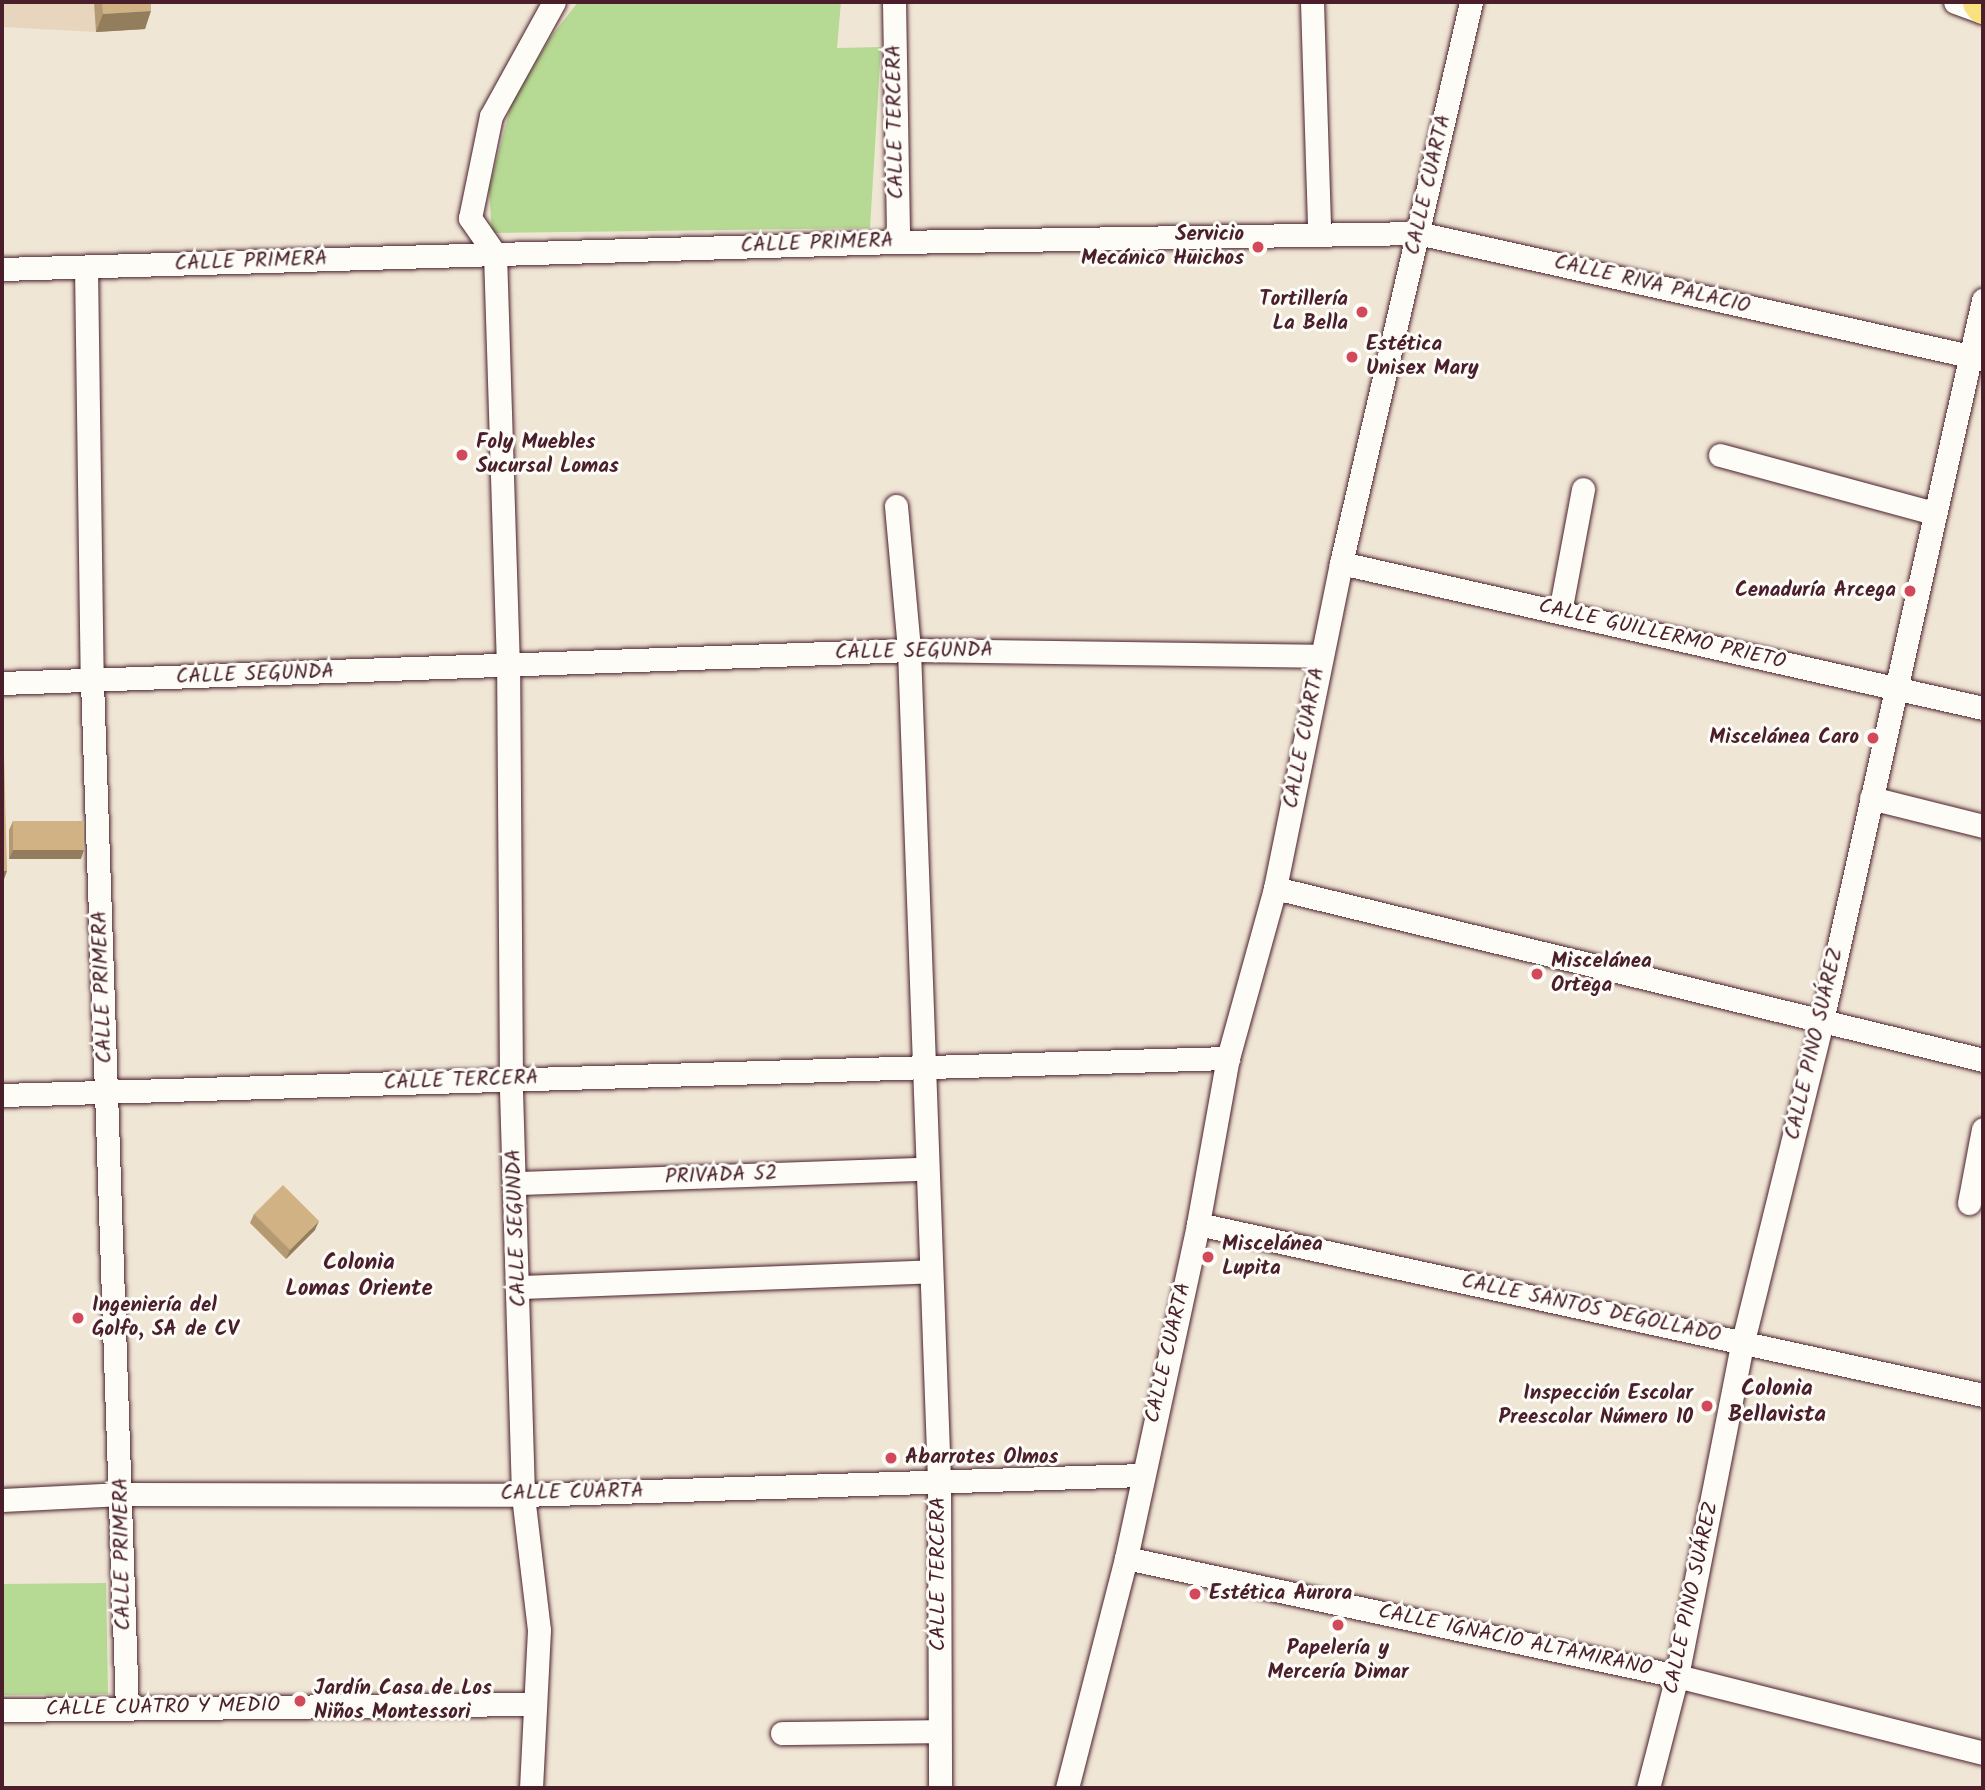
<!DOCTYPE html>
<meta charset="utf-8">
<style>
body{margin:0}
#map{position:relative;width:1985px;height:1790px;overflow:hidden;background:#f0e6d5;font-family:Kalam,sans-serif}
div>[style]{position:absolute}
[style*='--x']{left:calc(var(--x)*1px);top:calc(var(--y)*1px);width:calc(var(--w)*1px);rotate:calc(var(--a)*1deg)}
.built>*{inset:0;background:#e7d6bd}
.green>*{inset:0;background:#b6d993}
.roads{filter:drop-shadow(0 0 2px #4a1f2b) drop-shadow(0 0 2px #4a1f2b)}
.street>*{height:23px;margin:-11.5px;padding:0 11.5px;transform-origin:11.5px;border-radius:11.5px;background:#fdfcf7}
.primary>*{height:35px;margin:-17.5px;padding:0 17.5px;transform-origin:17.5px;border-radius:17.5px;background:#fae180}
.wall>*{inset:0;background:#b49972}
.shaded-wall>*{inset:0;background:#927d5d}
.building>*{inset:0;background:#d1b285}
.dots>*{width:19px;height:19px;translate:-50% -50%;box-sizing:border-box;border:4px solid #fdfcf7;border-radius:50%}
span{translate:-50% -50%;white-space:nowrap;text-align:center;line-height:1.15;-webkit-text-stroke:6px #fdfcf7;paint-order:stroke}
.street-label{font-size:21px;color:#4a1f2b}
.poi-label{font-size:21px;color:#4a1f2b;font-weight:700}
.right{translate:-100% -50%;text-align:right}
.left{translate:0 -50%;text-align:left}
.neighbourhood-label{font-size:23px;color:#4a1f2b;font-weight:700}
.frame{position:absolute;inset:0;border:4px solid #4a1f2b;pointer-events:none}
</style>
<div id="map">
<div class="built">
<div style="clip-path:polygon(2px 2px,143px 2px,145px 29px,96px 32px,2px 27px)"></div>
</div>
<div class="green">
<div style="clip-path:polygon(578px 2px,841px 2px,837px 48px,881px 47px,870px 228px,492px 233px,489px 189px,511px 105px,550px 38px)"></div>
<div style="clip-path:polygon(106px 1583px,108px 1694px,2px 1695px,2px 1584px)"></div>
</div>
<div class="roads">
<div class="street">
<div style="--x:894;--y:2;--w:240;--a:89"></div>
<div style="--x:1312;--y:2;--w:229;--a:88.2"></div>
<div style="--x:1955;--y:2;--w:30;--a:20"></div>
<div style="--x:86;--y:267;--w:414;--a:89.2"></div>
<div style="--x:92;--y:681;--w:1027;--a:88.05"></div>
<div style="--x:2;--y:269;--w:896;--a:-1.73"></div>
<div style="--x:898;--y:242;--w:520;--a:-0.99"></div>
<div style="--x:1418;--y:233;--w:579;--a:12.57"></div>
<div style="--x:1720;--y:455;--w:222;--a:15.2"></div>
<div style="--x:896;--y:506;--w:145;--a:84.8"></div>
<div style="--x:909;--y:650;--w:833;--a:87.93"></div>
<div style="--x:939;--y:1482;--w:306;--a:89.8"></div>
<div style="--x:1341;--y:563;--w:658;--a:12.73"></div>
<div style="--x:1560;--y:612;--w:125;--a:-79.4"></div>
<div style="--x:2;--y:683;--w:908;--a:-2.08"></div>
<div style="--x:909;--y:650;--w:412;--a:0.8"></div>
<div style="--x:1871;--y:798;--w:115;--a:14"></div>
<div style="--x:1275;--y:888;--w:729;--a:13.65"></div>
<div style="--x:2;--y:1095;--w:1227;--a:-1.73"></div>
<div style="--x:517;--y:1183;--w:409;--a:-2"></div>
<div style="--x:1969;--y:1203;--w:75;--a:-79.3"></div>
<div style="--x:1198;--y:1224;--w:803;--a:12.29"></div>
<div style="--x:520;--y:1287;--w:408;--a:-2.2"></div>
<div style="--x:2;--y:1500;--w:120;--a:-2.9"></div>
<div style="--x:122;--y:1494;--w:401;--a:0.1"></div>
<div style="--x:523;--y:1495;--w:619;--a:-1.85"></div>
<div style="--x:1126;--y:1558;--w:563;--a:12.09"></div>
<div style="--x:1677;--y:1676;--w:316;--a:14.1"></div>
<div style="--x:2;--y:1710;--w:532;--a:-0.65"></div>
<div style="--x:782;--y:1733;--w:157;--a:-0.7"></div>
<div style="--x:531;--y:1788;--w:158;--a:-87.1"></div>
<div style="--x:539;--y:1630;--w:136;--a:-96.8"></div>
<div style="--x:523;--y:1495;--w:415;--a:-91.7"></div>
<div style="--x:511;--y:1080;--w:413;--a:-90.4"></div>
<div style="--x:508;--y:667;--w:413;--a:-91.8"></div>
<div style="--x:495;--y:254;--w:44;--a:-124.8"></div>
<div style="--x:470;--y:218;--w:104;--a:-78.4"></div>
<div style="--x:491;--y:116;--w:130;--a:-61.1"></div>
<div style="--x:1067;--y:1788;--w:237;--a:-75.6"></div>
<div style="--x:1126;--y:1558;--w:342;--a:-77.8"></div>
<div style="--x:1198;--y:1224;--w:169;--a:-79.8"></div>
<div style="--x:1228;--y:1058;--w:176;--a:-74.5"></div>
<div style="--x:1275;--y:888;--w:332;--a:-78.5"></div>
<div style="--x:1341;--y:563;--w:576;--a:-76.95"></div>
<div style="--x:1648;--y:1788;--w:116;--a:-75.5"></div>
<div style="--x:1677;--y:1676;--w:341;--a:-78.9"></div>
<div style="--x:1743;--y:1341;--w:330;--a:-76.1"></div>
<div style="--x:1822;--y:1021;--w:739;--a:-77.41"></div>
</div>
<div class="primary">
<div style="--x:1980;--y:2;--w:5;--a:53"></div>
</div>
</div>
<div class="wall">
<div style="clip-path:polygon(94px 2px,151px 2px,145px 29px,96px 32px)"></div>
<div style="clip-path:polygon(13px 821px,81px 859px,9px 859px,9px 830px)"></div>
<div style="clip-path:polygon(254px 1214px,315px 1230px,286px 1259px,250px 1223px)"></div>
</div>
<div class="shaded-wall">
<div style="clip-path:polygon(151px 11px,145px 29px,96px 32px,103px 14px)"></div>
<div style="clip-path:polygon(13px 850px,84px 850px,81px 859px,9px 859px)"></div>
<div style="clip-path:polygon(2px 871px,7px 871px,2px 885px)"></div>
<div style="clip-path:polygon(319px 1221px,315px 1230px,286px 1259px,290px 1250px)"></div>
</div>
<div class="building">
<div style="clip-path:polygon(102px 2px,151px 2px,151px 11px,103px 14px)"></div>
<div style="clip-path:polygon(2px 111px,3px 111px,2px 173px)"></div>
<div style="clip-path:polygon(2px 675px,7px 871px,2px 871px)"></div>
<div style="clip-path:polygon(13px 821px,84px 821px,84px 850px,13px 850px)"></div>
<div style="clip-path:polygon(283px 1185px,319px 1221px,290px 1250px,254px 1214px)"></div>
</div>
<div class="dots">
<div style="left:1258px;top:247px;background:#d1495b"></div>
<div style="left:1362px;top:312px;background:#d1495b"></div>
<div style="left:1352px;top:357px;background:#d1495b"></div>
<div style="left:462px;top:455px;background:#d1495b"></div>
<div style="left:1910px;top:591px;background:#d1495b"></div>
<div style="left:1873px;top:738px;background:#d1495b"></div>
<div style="left:1537px;top:974px;background:#d1495b"></div>
<div style="left:1208px;top:1257px;background:#d1495b"></div>
<div style="left:78px;top:1318px;background:#d1495b"></div>
<div style="left:1707px;top:1406px;background:#d1495b"></div>
<div style="left:891px;top:1458px;background:#d1495b"></div>
<div style="left:1195px;top:1594px;background:#d1495b"></div>
<div style="left:1338px;top:1625px;background:#d1495b"></div>
<div style="left:300px;top:1701px;background:#d1495b"></div>
</div>
<div class="street-label">
<span style="left:896px;top:122px;rotate:-91deg">CALLE TERCERA</span>
<span style="left:1429px;top:185px;rotate:-77deg">CALLE CUARTA</span>
<span style="left:817px;top:244px;rotate:-2deg">CALLE PRIMERA</span>
<span style="left:251px;top:262px;rotate:-2deg">CALLE PRIMERA</span>
<span style="left:1652px;top:285px;rotate:13deg">CALLE RIVA PALACIO</span>
<span style="left:1662px;top:635px;rotate:13deg">CALLE GUILLERMO PRIETO</span>
<span style="left:914px;top:652px;rotate:-1deg">CALLE SEGUNDA</span>
<span style="left:255px;top:675px;rotate:-2deg">CALLE SEGUNDA</span>
<span style="left:1305px;top:738px;rotate:-79deg">CALLE CUARTA</span>
<span style="left:103px;top:987px;rotate:-92deg">CALLE PRIMERA</span>
<span style="left:1815px;top:1044px;rotate:-77deg">CALLE PINO SUÁREZ</span>
<span style="left:461px;top:1081px;rotate:-2deg">CALLE TERCERA</span>
<span style="left:721px;top:1176px;rotate:-2deg">PRIVADA 52</span>
<span style="left:517px;top:1228px;rotate:-92deg">CALLE SEGUNDA</span>
<span style="left:1591px;top:1309px;rotate:12deg">CALLE SANTOS DEGOLLADO</span>
<span style="left:1169px;top:1353px;rotate:-77deg">CALLE CUARTA</span>
<span style="left:572px;top:1493px;rotate:-1deg">CALLE CUARTA</span>
<span style="left:123px;top:1554px;rotate:-91deg">CALLE PRIMERA</span>
<span style="left:939px;top:1574px;rotate:-90deg">CALLE TERCERA</span>
<span style="left:1692px;top:1598px;rotate:-78deg">CALLE PINO SUÁREZ</span>
<span style="left:1515px;top:1641px;rotate:12deg">CALLE IGNACIO ALTAMIRANO</span>
<span style="left:163px;top:1708px;rotate:-1deg">CALLE CUATRO Y MEDIO</span>
</div>
<div class="poi-label">
<span class="right" style="left:1244px;top:247px">Servicio<br>Mecánico Huichos</span>
<span class="right" style="left:1348px;top:312px">Tortillería<br>La Bella</span>
<span class="left" style="left:1366px;top:357px">Estética<br>Unisex Mary</span>
<span class="left" style="left:476px;top:455px">Foly Muebles<br>Sucursal Lomas</span>
<span class="right" style="left:1896px;top:591px">Cenaduría Arcega</span>
<span class="right" style="left:1859px;top:738px">Miscelánea Caro</span>
<span class="left" style="left:1551px;top:974px">Miscelánea<br>Ortega</span>
<span class="left" style="left:1222px;top:1257px">Miscelánea<br>Lupita</span>
<span class="left" style="left:92px;top:1318px">Ingeniería del<br>Golfo, SA de CV</span>
<span class="right" style="left:1693px;top:1406px">Inspección Escolar<br>Preescolar Número 10</span>
<span class="left" style="left:905px;top:1458px">Abarrotes Olmos</span>
<span class="left" style="left:1209px;top:1594px">Estética Aurora</span>
<span style="left:1338px;top:1661px">Papelería y<br>Mercería Dimar</span>
<span class="left" style="left:314px;top:1701px">Jardín Casa de Los<br>Niños Montessori</span>
</div>
<div class="neighbourhood-label">
<span style="left:359px;top:1276px">Colonia<br>Lomas Oriente</span>
<span style="left:1777px;top:1402px">Colonia<br>Bellavista</span>
</div>
<div class="frame"></div>
</div>
